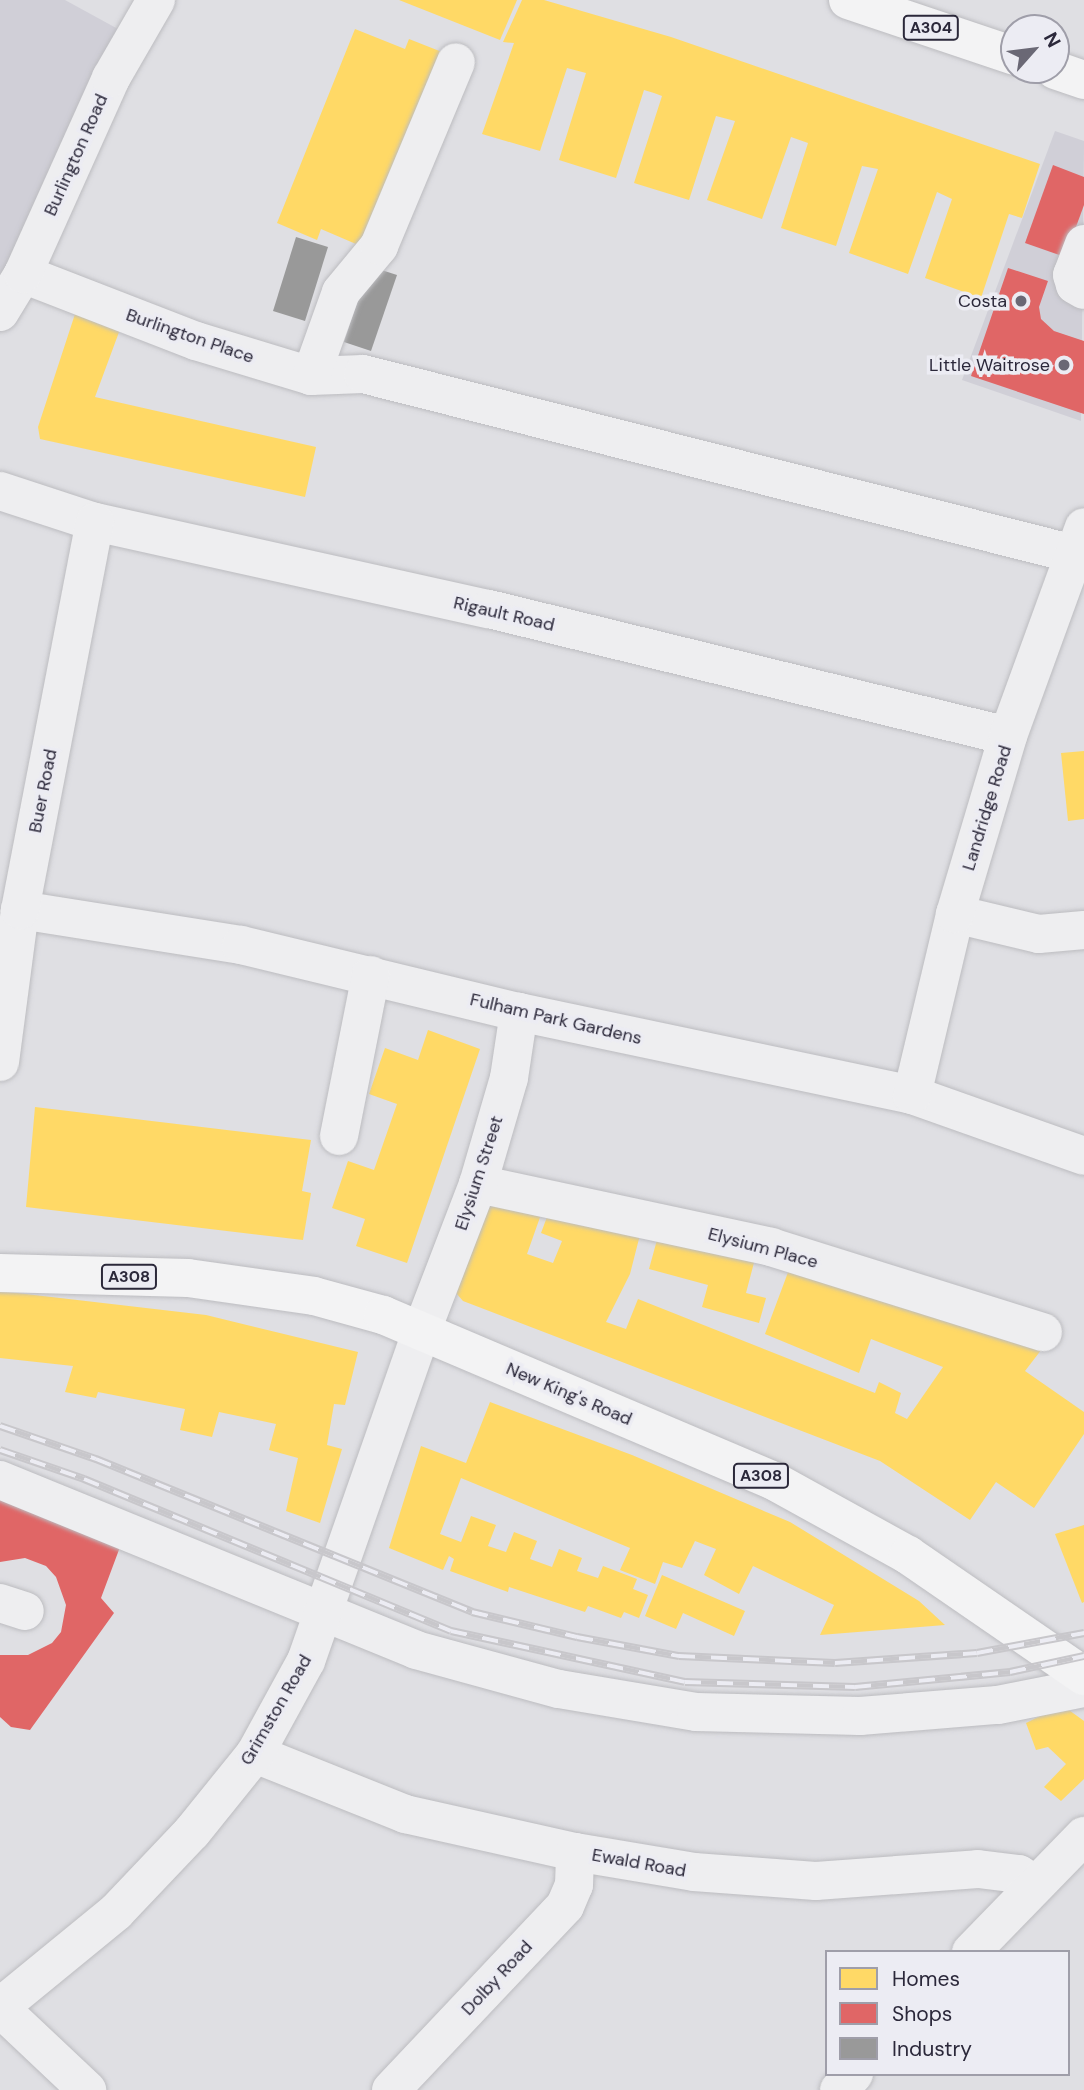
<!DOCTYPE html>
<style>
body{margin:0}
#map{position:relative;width:1084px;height:2090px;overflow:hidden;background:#dfdfe3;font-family:"DM Sans",sans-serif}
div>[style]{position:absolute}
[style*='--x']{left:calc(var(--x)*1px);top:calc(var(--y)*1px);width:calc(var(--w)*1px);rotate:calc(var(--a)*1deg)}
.built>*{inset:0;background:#d0cfd7}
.homes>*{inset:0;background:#ffd966}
.shops>*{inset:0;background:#e06666}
.industry>*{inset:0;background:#999}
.roads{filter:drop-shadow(0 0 2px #bcbcc0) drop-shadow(0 0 2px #bcbcc0)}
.minor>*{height:38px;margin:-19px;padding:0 19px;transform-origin:19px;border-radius:19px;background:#eeeef0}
.major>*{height:38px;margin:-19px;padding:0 19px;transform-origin:19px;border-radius:19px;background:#f3f3f4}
.rail>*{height:8px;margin-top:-4px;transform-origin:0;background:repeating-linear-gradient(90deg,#ececf3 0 16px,#c8c7cb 0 32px);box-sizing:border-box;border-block:2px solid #c8c7cb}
.dots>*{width:19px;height:19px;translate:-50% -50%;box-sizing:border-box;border:4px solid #ececf3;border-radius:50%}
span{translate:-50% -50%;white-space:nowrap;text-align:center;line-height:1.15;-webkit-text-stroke:7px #ececf3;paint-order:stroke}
.shield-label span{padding:2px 5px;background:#ececf3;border:2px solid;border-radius:5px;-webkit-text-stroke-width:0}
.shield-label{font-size:16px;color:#2b283a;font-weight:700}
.street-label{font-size:18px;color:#2b283a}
.poi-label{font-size:18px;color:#2b283a}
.right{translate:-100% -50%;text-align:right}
.legend{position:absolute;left:825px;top:1950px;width:245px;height:126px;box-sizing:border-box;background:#ececf3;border:2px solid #9f9ea9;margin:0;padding:9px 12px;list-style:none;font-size:21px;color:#2b283a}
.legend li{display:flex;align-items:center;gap:14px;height:35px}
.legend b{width:35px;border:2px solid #9f9ea9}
.north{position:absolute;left:1000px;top:14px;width:70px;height:70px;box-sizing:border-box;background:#ececf3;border:2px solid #9f9ea9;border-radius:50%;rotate:62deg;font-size:19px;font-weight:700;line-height:28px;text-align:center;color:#2b283a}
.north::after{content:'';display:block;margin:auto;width:24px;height:32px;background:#6a6875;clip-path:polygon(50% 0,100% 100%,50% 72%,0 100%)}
</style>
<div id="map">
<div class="built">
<div style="clip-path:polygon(0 0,65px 0,118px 29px,0 279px)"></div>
<div style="clip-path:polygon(1055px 131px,1084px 141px,1081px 421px,962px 380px)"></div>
</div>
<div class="homes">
<div style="clip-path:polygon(399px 0,517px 0,500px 40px)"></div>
<div style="clip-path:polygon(522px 0,544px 0,671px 37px,1040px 164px,1022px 218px,1009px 214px,981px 298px,925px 278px,952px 199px,937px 192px,908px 274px,849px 253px,878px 169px,862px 166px,836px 246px,781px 228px,808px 143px,791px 137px,762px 219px,707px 200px,735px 121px,716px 116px,689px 200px,634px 183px,662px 96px,654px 93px,644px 90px,616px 178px,559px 160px,586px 73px,567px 68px,540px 151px,482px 134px,514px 43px,503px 42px)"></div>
<div style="clip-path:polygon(355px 29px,405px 49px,409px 39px,442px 52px,363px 247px,321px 229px,317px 240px,277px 223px)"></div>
<div style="clip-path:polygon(76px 311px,122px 324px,95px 397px,316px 447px,305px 497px,40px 439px,38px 427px)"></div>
<div style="clip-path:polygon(1084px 751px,1084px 819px,1068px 821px,1061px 753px)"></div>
<div style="clip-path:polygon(428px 1030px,480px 1049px,407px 1263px,356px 1246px,365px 1219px,332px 1208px,348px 1161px,374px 1170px,397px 1104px,369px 1094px,385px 1048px,418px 1060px)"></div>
<div style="clip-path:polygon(35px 1107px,311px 1140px,302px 1191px,311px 1193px,303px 1240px,26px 1207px)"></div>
<div style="clip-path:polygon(492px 1200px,544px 1206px,527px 1254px,553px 1263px,562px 1241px,541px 1233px,550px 1209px,642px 1227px,630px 1274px,606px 1322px,626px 1329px,638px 1299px,875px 1393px,879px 1382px,901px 1393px,895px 1413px,907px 1419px,943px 1367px,871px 1339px,859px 1373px,765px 1334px,790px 1267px,1045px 1345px,1025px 1371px,1084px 1412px,1084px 1434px,1034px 1508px,996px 1482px,970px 1520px,880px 1461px,463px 1301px,456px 1293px)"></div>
<div style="clip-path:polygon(660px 1229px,756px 1255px,746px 1293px,766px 1298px,759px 1323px,702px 1307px,708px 1285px,649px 1269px)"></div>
<div style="clip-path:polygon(0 1291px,206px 1315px,358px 1352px,345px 1405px,334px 1404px,327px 1445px,342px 1449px,320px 1523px,286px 1511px,298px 1458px,269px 1450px,276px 1424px,219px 1412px,212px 1437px,180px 1430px,185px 1409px,98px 1392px,96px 1398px,65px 1392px,73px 1366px,0 1358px)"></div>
<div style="clip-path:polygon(490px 1402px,632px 1455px,790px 1522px,919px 1601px,945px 1625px,820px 1635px,834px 1605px,753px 1566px,739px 1594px,704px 1575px,716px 1549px,708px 1546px,695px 1541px,682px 1568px,663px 1562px,655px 1584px,620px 1570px,630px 1548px,461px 1478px,440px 1534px,461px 1542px,471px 1516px,496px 1525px,488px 1546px,506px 1552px,514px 1532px,537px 1541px,530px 1559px,552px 1567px,559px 1549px,582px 1558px,577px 1571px,598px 1578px,603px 1566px,637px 1579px,633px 1589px,648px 1595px,639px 1618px,624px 1612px,621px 1618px,588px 1606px,585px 1612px,509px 1587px,508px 1592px,450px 1571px,454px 1559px,449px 1556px,443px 1570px,389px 1548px,421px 1446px,466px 1463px)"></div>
<div style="clip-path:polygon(1084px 1525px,1084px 1602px,1082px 1603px,1055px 1534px)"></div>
<div style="clip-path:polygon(662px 1575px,745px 1611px,734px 1636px,683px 1613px,676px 1629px,645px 1616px)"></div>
<div style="clip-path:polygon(1062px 1705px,1084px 1721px,1084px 1779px,1061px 1801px,1044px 1787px,1066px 1764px,1048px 1747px,1036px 1750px,1026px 1723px)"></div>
</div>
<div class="shops">
<div style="clip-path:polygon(1053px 165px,1084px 177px,1084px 205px,1065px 257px,1025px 243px)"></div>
<div style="clip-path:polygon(1008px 268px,1048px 281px,1039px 307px,1041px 319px,1054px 331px,1084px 341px,1084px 414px,971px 376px)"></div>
<div style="clip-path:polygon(0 1498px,120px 1547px,101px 1598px,114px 1613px,30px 1730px,11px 1727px,0 1717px,0 1655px,28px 1655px,52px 1643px,61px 1632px,66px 1605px,56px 1577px,46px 1566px,25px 1558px,0 1562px)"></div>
</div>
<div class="industry">
<div style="clip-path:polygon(296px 237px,328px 247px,305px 321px,273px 311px)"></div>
<div style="clip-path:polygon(369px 266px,397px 275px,371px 351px,344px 342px)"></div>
</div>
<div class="roads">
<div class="minor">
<div style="--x:1084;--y:244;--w:33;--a:111"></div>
<div style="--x:1072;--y:275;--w:10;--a:73"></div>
<div style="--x:1075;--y:285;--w:10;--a:29"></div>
<div style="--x:23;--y:274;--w:186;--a:21.2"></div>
<div style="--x:196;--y:341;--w:120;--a:16.9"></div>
<div style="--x:311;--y:376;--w:52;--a:-2.2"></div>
<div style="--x:363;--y:374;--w:733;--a:14.21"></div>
<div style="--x:0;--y:312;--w:44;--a:-58.8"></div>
<div style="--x:23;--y:274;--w:215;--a:-65.8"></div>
<div style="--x:111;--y:78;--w:90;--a:-60"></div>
<div style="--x:311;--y:376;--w:89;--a:-70.3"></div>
<div style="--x:341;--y:292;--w:60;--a:-50.4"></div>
<div style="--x:379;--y:246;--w:199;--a:-67.3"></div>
<div style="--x:0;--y:491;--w:100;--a:18.1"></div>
<div style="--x:95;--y:522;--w:403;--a:12.5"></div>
<div style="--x:489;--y:609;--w:534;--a:13.75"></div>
<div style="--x:20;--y:910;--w:224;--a:9"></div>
<div style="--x:241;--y:945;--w:286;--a:13.6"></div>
<div style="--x:519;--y:1012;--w:402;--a:11.9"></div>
<div style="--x:912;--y:1095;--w:182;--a:19.5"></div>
<div style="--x:955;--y:914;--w:86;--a:13.4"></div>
<div style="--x:1039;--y:934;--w:45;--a:-5.1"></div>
<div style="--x:0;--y:1062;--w:153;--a:-82.5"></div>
<div style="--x:20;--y:910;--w:395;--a:-79.1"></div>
<div style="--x:912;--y:1095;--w:186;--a:-76.6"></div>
<div style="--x:955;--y:914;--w:186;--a:-73.4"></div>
<div style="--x:1008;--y:736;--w:222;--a:-70"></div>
<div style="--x:339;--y:1136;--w:164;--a:-78.8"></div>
<div style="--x:478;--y:1184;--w:300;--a:12.1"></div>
<div style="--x:771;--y:1247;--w:285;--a:17.4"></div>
<div style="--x:0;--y:1480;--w:449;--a:22.2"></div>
<div style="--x:416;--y:1650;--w:148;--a:15.3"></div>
<div style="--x:559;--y:1689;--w:139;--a:9.5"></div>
<div style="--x:696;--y:1712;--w:164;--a:1.4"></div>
<div style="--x:860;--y:1716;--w:138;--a:-4.6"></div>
<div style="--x:998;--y:1705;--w:88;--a:-11.2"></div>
<div style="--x:0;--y:1603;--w:26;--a:18"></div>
<div style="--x:255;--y:1754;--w:162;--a:21.8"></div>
<div style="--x:405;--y:1814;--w:174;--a:12.6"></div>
<div style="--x:575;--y:1852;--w:121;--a:9.5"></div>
<div style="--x:694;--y:1872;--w:122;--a:4.2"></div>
<div style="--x:816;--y:1881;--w:162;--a:-4.2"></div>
<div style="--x:978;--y:1869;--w:41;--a:7"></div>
<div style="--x:1019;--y:1874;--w:19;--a:35"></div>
<div style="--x:971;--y:1952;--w:162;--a:-45.8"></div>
<div style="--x:0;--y:2007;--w:150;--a:-39.3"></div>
<div style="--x:116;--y:1912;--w:110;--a:-46.5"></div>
<div style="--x:192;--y:1832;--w:100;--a:-51.1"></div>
<div style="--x:255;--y:1754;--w:106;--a:-61.3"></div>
<div style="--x:306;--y:1661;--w:351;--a:-70.7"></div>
<div style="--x:422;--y:1330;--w:156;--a:-69"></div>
<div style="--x:478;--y:1184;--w:110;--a:-73.7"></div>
<div style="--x:509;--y:1078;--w:67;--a:-81.4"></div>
<div style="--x:0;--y:2008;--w:120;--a:43.3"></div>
<div style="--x:391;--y:2090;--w:253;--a:-46.6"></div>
<div style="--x:565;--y:1906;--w:23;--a:-67"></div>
<div style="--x:574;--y:1885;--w:33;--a:-88"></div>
<div style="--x:839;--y:2090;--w:22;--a:-47"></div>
</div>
<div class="major">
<div style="--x:848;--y:0;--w:175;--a:18.6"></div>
<div style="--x:1055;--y:70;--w:31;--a:19"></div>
<div style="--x:0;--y:1273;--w:188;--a:1.5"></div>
<div style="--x:188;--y:1278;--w:127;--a:8.1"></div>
<div style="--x:314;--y:1296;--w:72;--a:15.4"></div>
<div style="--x:383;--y:1315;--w:425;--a:23"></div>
<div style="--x:774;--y:1481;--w:153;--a:28.9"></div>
<div style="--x:908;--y:1555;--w:214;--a:34.5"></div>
</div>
</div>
<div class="rail">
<div style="--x:0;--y:1426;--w:102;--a:19"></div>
<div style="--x:96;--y:1459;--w:406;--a:22.1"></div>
<div style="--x:472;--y:1612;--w:108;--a:13.4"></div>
<div style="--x:577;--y:1637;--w:104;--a:10.6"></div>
<div style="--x:679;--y:1656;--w:156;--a:2.6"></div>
<div style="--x:835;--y:1663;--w:142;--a:-4"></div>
<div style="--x:977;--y:1653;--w:109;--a:-10.6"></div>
<div style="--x:0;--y:1450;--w:89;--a:19"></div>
<div style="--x:84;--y:1479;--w:397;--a:22.5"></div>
<div style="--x:451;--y:1631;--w:239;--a:12.3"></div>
<div style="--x:685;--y:1682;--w:170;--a:1.7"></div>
<div style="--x:855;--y:1687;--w:156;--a:-5.5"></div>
<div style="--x:1010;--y:1672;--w:76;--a:-12.2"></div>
</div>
<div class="dots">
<div style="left:1021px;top:301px;background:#6a6875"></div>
<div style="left:1064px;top:365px;background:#6a6875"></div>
</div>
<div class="shield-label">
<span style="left:931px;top:28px">A304</span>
<span style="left:129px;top:1277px">A308</span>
<span style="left:761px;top:1476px">A308</span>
</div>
<div class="street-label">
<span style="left:76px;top:155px;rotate:-66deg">Burlington Road</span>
<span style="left:190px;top:336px;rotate:19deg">Burlington Place</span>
<span style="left:504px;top:614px;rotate:13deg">Rigault Road</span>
<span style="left:43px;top:791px;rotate:-79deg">Buer Road</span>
<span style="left:987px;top:808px;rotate:-73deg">Landridge Road</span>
<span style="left:556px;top:1019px;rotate:13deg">Fulham Park Gardens</span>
<span style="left:479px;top:1173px;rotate:-72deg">Elysium Street</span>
<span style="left:763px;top:1248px;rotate:15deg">Elysium Place</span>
<span style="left:569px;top:1394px;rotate:23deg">New King's Road</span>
<span style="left:276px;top:1710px;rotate:-60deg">Grimston Road</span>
<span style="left:639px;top:1863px;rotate:10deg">Ewald Road</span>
<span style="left:497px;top:1978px;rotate:-47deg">Dolby Road</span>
</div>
<div class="poi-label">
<span class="right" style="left:1007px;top:301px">Costa</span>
<span class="right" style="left:1050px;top:365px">Little Waitrose</span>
</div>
<ul class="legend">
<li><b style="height:19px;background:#ffd966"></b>Homes</li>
<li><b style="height:19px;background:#e06666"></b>Shops</li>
<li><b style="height:19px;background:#999"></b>Industry</li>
</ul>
<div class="north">N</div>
</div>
